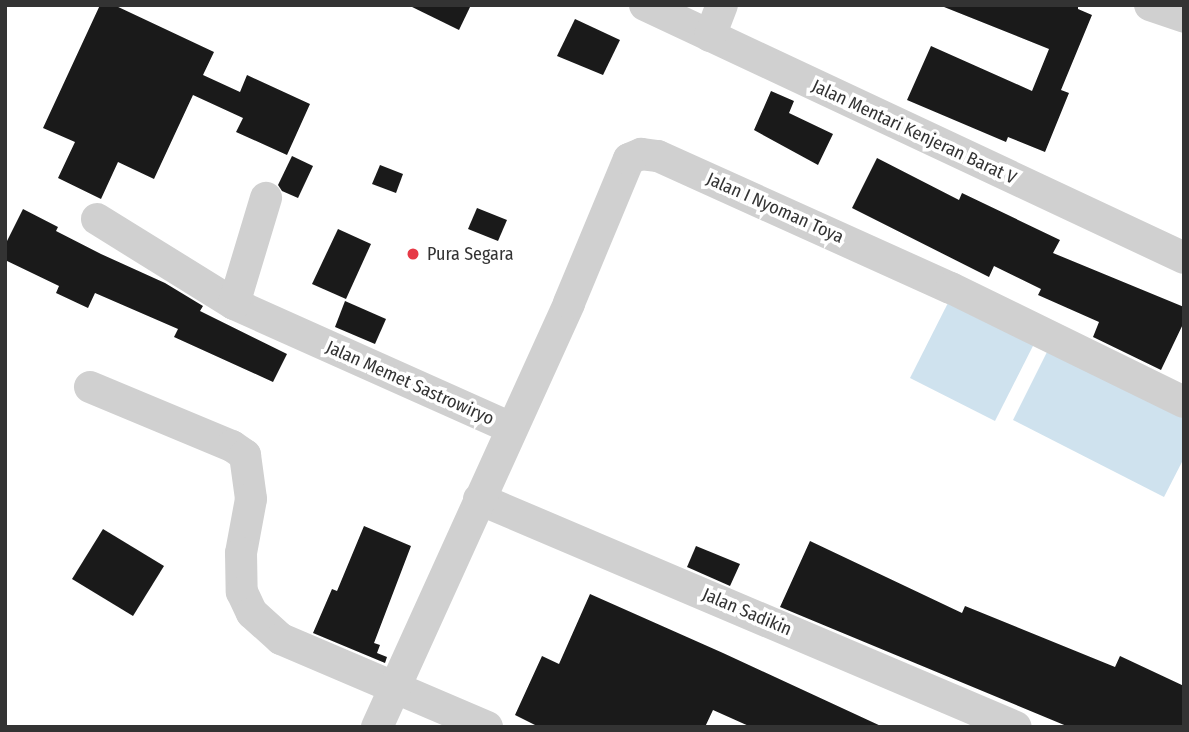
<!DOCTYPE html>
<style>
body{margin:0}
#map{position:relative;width:1189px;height:732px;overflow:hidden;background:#fff;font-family:"Fira Sans Condensed",sans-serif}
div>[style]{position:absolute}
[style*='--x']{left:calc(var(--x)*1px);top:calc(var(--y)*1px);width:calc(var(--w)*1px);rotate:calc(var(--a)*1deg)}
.water>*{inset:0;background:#cfe2ee}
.building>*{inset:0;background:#1a1a1a}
.minor>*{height:32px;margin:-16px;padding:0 16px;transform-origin:16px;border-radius:16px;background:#d0d0d0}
.dots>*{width:19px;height:19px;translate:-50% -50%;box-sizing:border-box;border:4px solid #fff;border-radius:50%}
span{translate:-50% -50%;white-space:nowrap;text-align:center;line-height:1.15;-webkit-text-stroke:7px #fff;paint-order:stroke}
.street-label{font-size:18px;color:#333}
.poi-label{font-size:18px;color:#333}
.left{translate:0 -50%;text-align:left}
.frame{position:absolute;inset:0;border:7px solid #333;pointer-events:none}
</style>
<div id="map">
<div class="water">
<div style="clip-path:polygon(953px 293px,1038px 336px,995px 421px,910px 378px)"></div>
<div style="clip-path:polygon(1049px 348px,1184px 416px,1184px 458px,1164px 497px,1013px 420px)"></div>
</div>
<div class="building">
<div style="clip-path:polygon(100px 5px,114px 5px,214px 52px,203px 75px,240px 92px,247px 75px,310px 104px,287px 155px,236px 132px,243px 118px,193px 95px,154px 179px,118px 162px,101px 199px,58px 178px,75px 142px,43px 128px)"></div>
<div style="clip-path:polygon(408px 5px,471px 5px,459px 30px)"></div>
<div style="clip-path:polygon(939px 5px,1078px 5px,1078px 9px,1092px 15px,1061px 90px,1069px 93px,1045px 152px,1008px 137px,1006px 142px,907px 100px,931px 46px,1032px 91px,1049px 49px)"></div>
<div style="clip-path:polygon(575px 19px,620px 40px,603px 75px,557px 56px)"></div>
<div style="clip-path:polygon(771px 91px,794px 101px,789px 113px,833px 134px,818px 165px,754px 130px)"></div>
<div style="clip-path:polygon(292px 156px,313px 166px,298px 198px,282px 191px,278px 185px)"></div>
<div style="clip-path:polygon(877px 158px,959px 200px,962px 193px,1060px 240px,1053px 253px,1184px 307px,1184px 322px,1161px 370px,1093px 337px,1099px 322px,1038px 295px,1041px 289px,994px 266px,989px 277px,852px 208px)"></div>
<div style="clip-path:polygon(380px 165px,403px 174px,396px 193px,372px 184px)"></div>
<div style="clip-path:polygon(477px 208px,507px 220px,498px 241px,468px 229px)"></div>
<div style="clip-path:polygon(23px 209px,58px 227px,56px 231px,101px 254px,165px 283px,203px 306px,200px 311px,287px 354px,273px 382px,174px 337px,178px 329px,95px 293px,88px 308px,56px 293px,59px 286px,5px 260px,5px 245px)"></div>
<div style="clip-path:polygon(338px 229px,371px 244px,346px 299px,312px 284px)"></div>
<div style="clip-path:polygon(345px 301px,386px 319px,375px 344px,335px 327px)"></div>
<div style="clip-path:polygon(364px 526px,411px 546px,374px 643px,380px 645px,377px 653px,387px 657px,385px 663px,313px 633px,332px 589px,337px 591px)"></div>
<div style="clip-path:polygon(103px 529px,164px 566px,133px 616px,72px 579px)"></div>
<div style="clip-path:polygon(810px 541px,962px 613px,965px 606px,1115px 667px,1120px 656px,1184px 686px,1184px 727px,1069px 727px,780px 607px)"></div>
<div style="clip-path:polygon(696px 546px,740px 564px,730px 586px,687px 567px)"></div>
<div style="clip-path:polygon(590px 594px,723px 653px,883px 727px,751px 727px,713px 710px,705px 727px,539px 727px,515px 715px,542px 656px,559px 664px)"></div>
</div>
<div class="minor">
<div style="--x:645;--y:5;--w:595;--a:25.14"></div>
<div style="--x:1150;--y:5;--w:36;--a:19"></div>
<div style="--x:710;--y:36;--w:33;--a:-69"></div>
<div style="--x:97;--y:219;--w:161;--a:31.8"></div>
<div style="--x:234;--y:304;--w:303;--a:24.1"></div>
<div style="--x:234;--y:304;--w:111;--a:-73.2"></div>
<div style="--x:90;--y:387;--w:154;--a:22.6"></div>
<div style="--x:232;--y:446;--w:16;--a:35"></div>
<div style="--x:245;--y:455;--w:44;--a:82.2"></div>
<div style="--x:251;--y:499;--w:55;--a:100.5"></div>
<div style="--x:241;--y:553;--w:39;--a:89"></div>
<div style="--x:242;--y:592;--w:23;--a:65"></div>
<div style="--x:252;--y:613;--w:39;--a:42"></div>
<div style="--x:281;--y:639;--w:224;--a:23.1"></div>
<div style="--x:479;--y:499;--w:583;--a:23.01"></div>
<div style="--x:377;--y:727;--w:465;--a:-65.6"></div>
<div style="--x:569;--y:303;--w:156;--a:-67.4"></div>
<div style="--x:629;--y:159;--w:13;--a:-23"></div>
<div style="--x:641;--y:154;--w:17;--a:7"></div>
<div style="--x:658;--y:156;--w:321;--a:24.3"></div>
<div style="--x:951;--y:288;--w:259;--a:26.1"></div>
</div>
<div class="dots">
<div style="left:413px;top:254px;background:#e63946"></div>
</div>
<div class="street-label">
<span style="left:914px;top:132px;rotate:25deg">Jalan Mentari Kenjeran Barat V</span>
<span style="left:775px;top:208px;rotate:24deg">Jalan I Nyoman Toya</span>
<span style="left:410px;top:383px;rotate:24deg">Jalan Memet Sastrowiryo</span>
<span style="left:747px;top:612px;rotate:23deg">Jalan Sadikin</span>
</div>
<div class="poi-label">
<span class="left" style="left:427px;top:254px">Pura Segara</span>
</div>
<div class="frame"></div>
</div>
